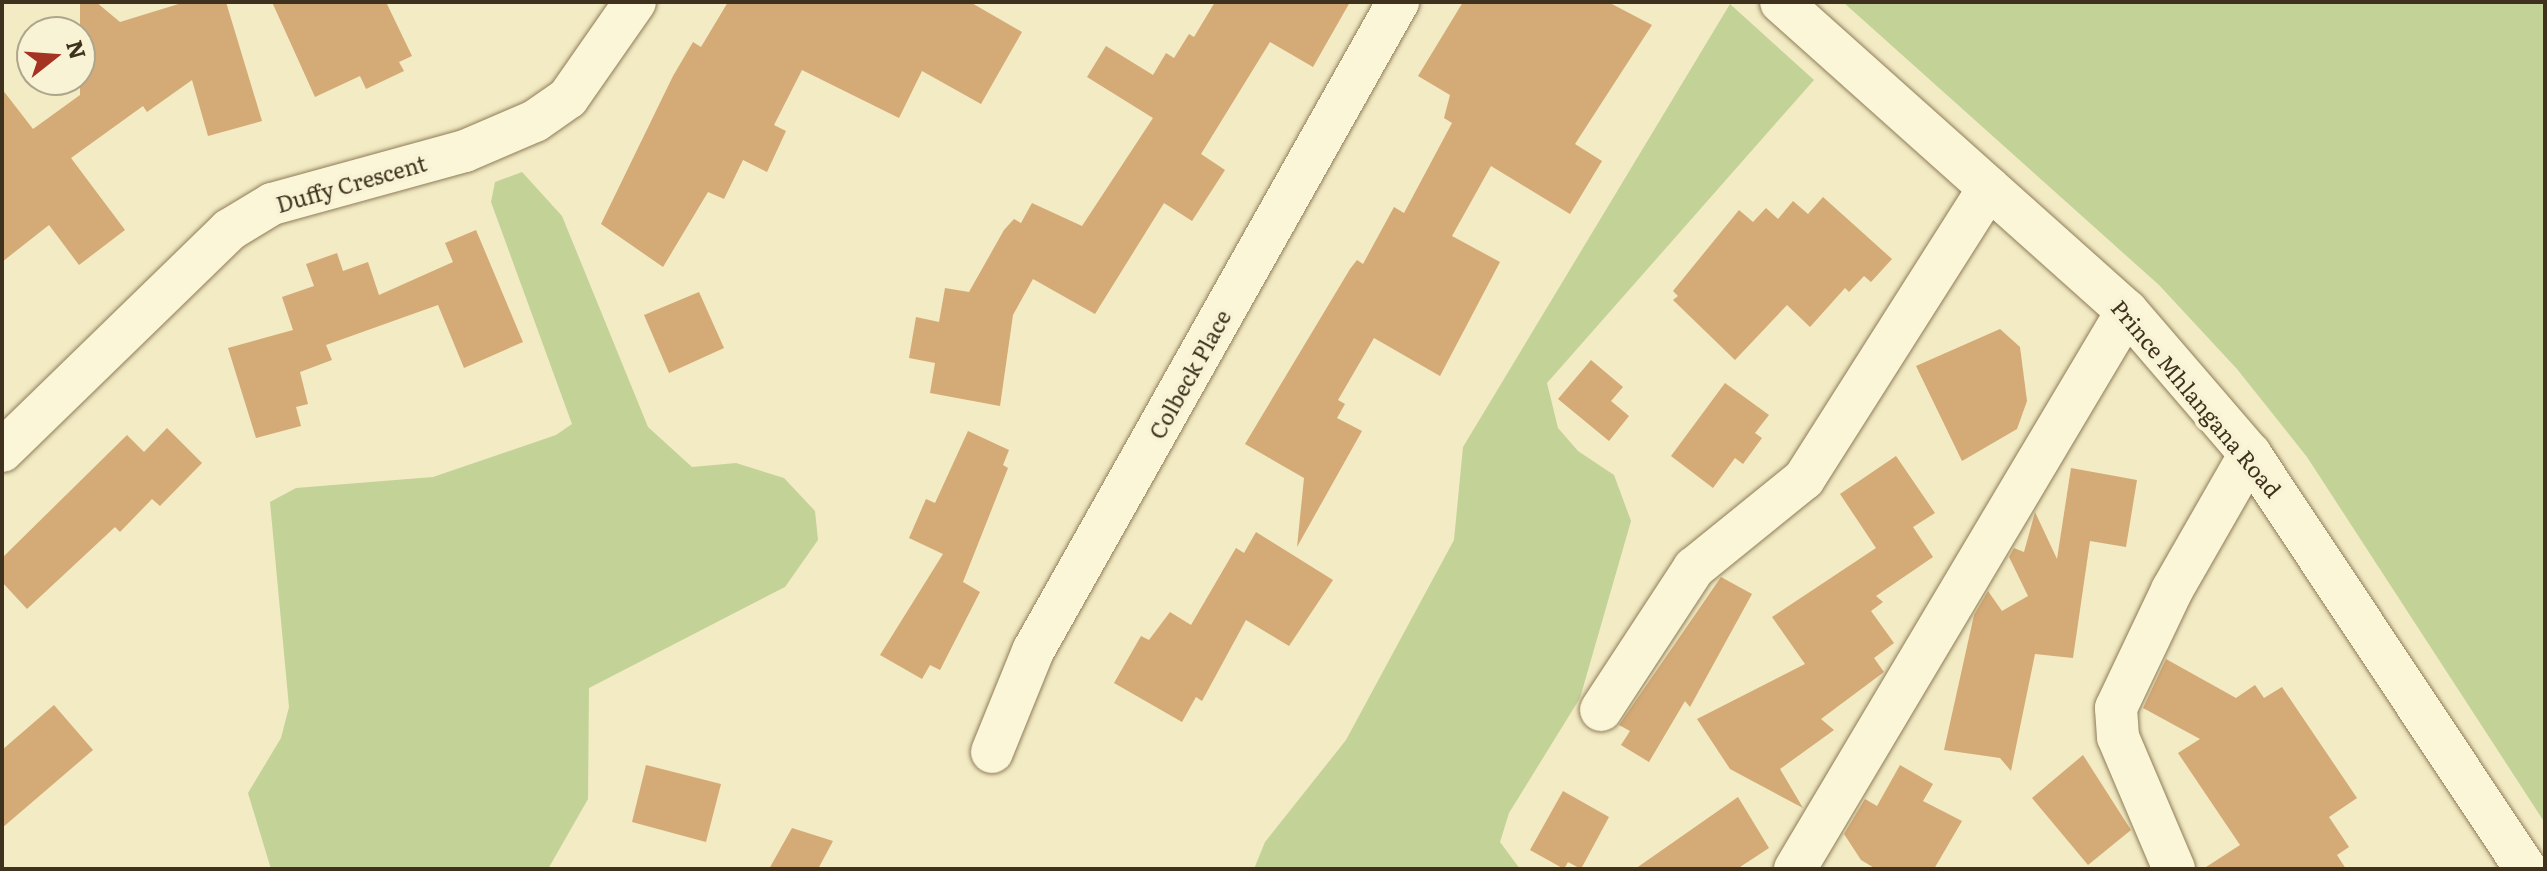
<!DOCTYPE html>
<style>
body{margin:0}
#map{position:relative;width:2547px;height:871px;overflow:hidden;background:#f2ebc4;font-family:Literata,serif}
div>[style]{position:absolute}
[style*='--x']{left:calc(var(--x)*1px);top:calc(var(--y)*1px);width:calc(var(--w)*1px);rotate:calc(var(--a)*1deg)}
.green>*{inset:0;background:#c3d297}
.building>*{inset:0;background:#d4aa76}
.roads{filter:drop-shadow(0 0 2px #8f7d58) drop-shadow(0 0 2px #8f7d58)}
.minor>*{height:42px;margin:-21px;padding:0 21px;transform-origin:21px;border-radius:21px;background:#fcf6d9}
span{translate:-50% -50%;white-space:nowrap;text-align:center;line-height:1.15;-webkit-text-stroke:8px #f9f3d5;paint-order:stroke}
.street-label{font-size:22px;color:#3e321e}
.frame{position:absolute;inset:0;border:4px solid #3e321e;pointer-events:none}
.north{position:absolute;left:16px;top:16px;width:80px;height:80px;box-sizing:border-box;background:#f9f3d5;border:2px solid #aea68c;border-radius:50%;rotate:73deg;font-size:22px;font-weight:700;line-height:32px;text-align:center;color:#3e321e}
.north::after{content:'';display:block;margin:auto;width:28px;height:36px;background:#a43322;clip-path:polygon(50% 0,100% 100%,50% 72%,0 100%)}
</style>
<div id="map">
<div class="green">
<div style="clip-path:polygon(1843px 2px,2545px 2px,2545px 823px,2307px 457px,2237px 369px,2159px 285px)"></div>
<div style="clip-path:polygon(1730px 4px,1814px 80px,1547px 383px,1558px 428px,1578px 451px,1614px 475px,1631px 521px,1580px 698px,1509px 813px,1500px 842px,1520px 869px,1254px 869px,1265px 842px,1346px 740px,1454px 540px,1463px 447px)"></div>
<div style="clip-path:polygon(522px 172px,562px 216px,648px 427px,692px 467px,736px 463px,784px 478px,815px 511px,818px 540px,785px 587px,589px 688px,588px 799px,548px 869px,271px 869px,248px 793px,281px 738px,289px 707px,270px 502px,296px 488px,433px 477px,556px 435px,572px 424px,491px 202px,495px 182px)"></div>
</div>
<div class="building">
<div style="clip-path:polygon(80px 2px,96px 2px,120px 22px,185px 2px,226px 2px,262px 121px,208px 136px,192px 80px,147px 112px,143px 106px,71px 158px,125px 230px,79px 265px,49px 225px,2px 262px,2px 89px,33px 129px,80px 95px)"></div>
<div style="clip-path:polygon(272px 2px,386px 2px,412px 56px,399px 62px,404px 71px,366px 89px,360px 76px,315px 97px)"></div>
<div style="clip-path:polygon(728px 2px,970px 2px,1022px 32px,981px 104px,922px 71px,899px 118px,802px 70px,774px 125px,786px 131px,767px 172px,743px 160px,724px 199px,708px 192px,663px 267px,601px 224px,673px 76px,693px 42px,701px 47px)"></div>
<div style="clip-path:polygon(1215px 2px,1350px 2px,1313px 67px,1270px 42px,1201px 154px,1225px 170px,1192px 221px,1164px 203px,1095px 314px,1033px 279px,1013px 315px,1000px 406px,930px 393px,935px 363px,909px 358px,916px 317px,939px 322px,945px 288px,969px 292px,1004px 230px,1014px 219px,1021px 223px,1032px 203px,1082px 226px,1153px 118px,1087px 77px,1106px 46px,1153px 75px,1166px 53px,1174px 58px,1189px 34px,1194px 37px)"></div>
<div style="clip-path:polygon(1463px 2px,1608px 2px,1652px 25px,1575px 144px,1602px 161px,1570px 214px,1491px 166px,1452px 236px,1500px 262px,1440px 376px,1374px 338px,1338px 400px,1345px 404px,1337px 418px,1362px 431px,1297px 547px,1304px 478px,1245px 444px,1350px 269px,1357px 260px,1363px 264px,1394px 207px,1404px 213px,1452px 123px,1444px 118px,1450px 95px,1418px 76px)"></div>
<div style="clip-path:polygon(1823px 197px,1892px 259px,1871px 282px,1864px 276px,1849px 292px,1845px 288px,1810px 327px,1787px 305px,1735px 360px,1673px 300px,1678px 296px,1673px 291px,1739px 210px,1753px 222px,1766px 208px,1778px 219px,1793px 201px,1808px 214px)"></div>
<div style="clip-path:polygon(476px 230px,523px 342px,464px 368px,438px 305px,326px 345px,332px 360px,300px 372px,308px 404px,296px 407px,301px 426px,256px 438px,228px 348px,293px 330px,282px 297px,314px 286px,306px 264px,337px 253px,343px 271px,368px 262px,379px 295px,453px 262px,445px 243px)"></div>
<div style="clip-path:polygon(699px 292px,724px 348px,669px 373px,644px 315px)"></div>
<div style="clip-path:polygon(2000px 329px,2020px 347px,2027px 401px,2017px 429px,1962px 461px,1916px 366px)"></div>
<div style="clip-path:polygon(1591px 360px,1623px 387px,1611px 401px,1629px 416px,1609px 441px,1558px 399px)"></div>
<div style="clip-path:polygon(1725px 383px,1769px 415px,1755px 433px,1762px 438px,1743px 464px,1735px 458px,1713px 488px,1671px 456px)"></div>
<div style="clip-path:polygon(167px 428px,202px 463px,160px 506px,152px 499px,120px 532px,115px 527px,27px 609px,2px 582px,2px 558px,127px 435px,144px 452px)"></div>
<div style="clip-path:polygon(968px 431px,1009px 450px,1003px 465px,1008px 468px,963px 582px,980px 592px,940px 670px,930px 665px,922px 679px,880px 655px,943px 554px,909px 538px,926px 499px,935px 503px)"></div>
<div style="clip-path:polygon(1896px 456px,1935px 513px,1913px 527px,1933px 557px,1876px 596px,1883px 602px,1871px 611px,1894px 643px,1874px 658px,1884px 672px,1821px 719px,1834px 730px,1780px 769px,1803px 808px,1730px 769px,1697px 719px,1805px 664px,1772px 617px,1876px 548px,1840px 494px)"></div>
<div style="clip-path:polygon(2071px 468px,2137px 480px,2126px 547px,2090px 541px,2073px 658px,2035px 654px,2011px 771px,2000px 758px,1944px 750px,1974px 615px,1988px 591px,2002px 611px,2028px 596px,2009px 557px,2014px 548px,2024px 552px,2035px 512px,2057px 559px)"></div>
<div style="clip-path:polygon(1256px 532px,1333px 580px,1289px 646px,1246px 620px,1202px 701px,1196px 697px,1182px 722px,1114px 683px,1141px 636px,1149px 640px,1170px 612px,1191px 625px,1236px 548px,1244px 553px)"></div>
<div style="clip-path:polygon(1721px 577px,1752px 594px,1690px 707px,1685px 701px,1649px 762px,1621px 745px,1630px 731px,1619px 725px)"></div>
<div style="clip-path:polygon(2166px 659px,2236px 698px,2255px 685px,2264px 698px,2282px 687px,2357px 798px,2329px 817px,2349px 847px,2337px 855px,2346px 869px,2203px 869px,2240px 845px,2178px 753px,2200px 739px,2143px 708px)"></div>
<div style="clip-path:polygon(54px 705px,93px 750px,2px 828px,2px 750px)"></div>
<div style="clip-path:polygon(2083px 755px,2131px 830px,2088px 865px,2032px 798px)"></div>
<div style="clip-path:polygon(646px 765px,721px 784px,706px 842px,632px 822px)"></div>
<div style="clip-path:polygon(1900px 765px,1933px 784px,1923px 801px,1962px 821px,1934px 869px,1876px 869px,1861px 860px,1844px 834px,1865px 799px,1877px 806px)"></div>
<div style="clip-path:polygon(1563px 791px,1609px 817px,1581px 869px,1568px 862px,1564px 869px,1530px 850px)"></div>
<div style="clip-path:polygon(1738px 797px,1769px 848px,1737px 869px,1635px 869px)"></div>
<div style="clip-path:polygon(792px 828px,833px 841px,818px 869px,769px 869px)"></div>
</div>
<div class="roads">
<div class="minor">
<div style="--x:1781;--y:2;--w:464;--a:41.8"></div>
<div style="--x:2127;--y:311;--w:189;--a:49.3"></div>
<div style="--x:2250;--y:454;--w:498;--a:56.4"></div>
<div style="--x:2;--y:451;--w:317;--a:-44.2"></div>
<div style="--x:229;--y:230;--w:50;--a:-31.2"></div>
<div style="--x:272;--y:204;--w:200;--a:-15.4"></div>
<div style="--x:465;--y:151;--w:76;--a:-23.2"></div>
<div style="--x:535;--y:121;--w:40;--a:-34.9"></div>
<div style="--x:568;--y:98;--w:117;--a:-55.1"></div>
<div style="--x:1601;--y:710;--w:170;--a:-56.8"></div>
<div style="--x:1694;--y:568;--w:141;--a:-39"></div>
<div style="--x:1804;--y:479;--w:345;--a:-57.6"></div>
<div style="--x:992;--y:752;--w:109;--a:-67.9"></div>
<div style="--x:1033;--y:651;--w:745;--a:-60.65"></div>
<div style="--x:1795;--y:869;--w:649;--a:-59.25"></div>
<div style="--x:2174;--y:869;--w:143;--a:-113"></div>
<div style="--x:2118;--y:737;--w:29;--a:-94"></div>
<div style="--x:2116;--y:708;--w:131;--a:-64.6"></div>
<div style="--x:2172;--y:590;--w:157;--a:-60.2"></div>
</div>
</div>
<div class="street-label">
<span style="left:351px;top:183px;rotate:-16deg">Duffy Crescent</span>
<span style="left:1189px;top:374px;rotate:-61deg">Colbeck Place</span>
<span style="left:2197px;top:398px;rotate:50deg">Prince Mhlangana Road</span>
</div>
<div class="frame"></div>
<div class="north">N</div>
</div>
